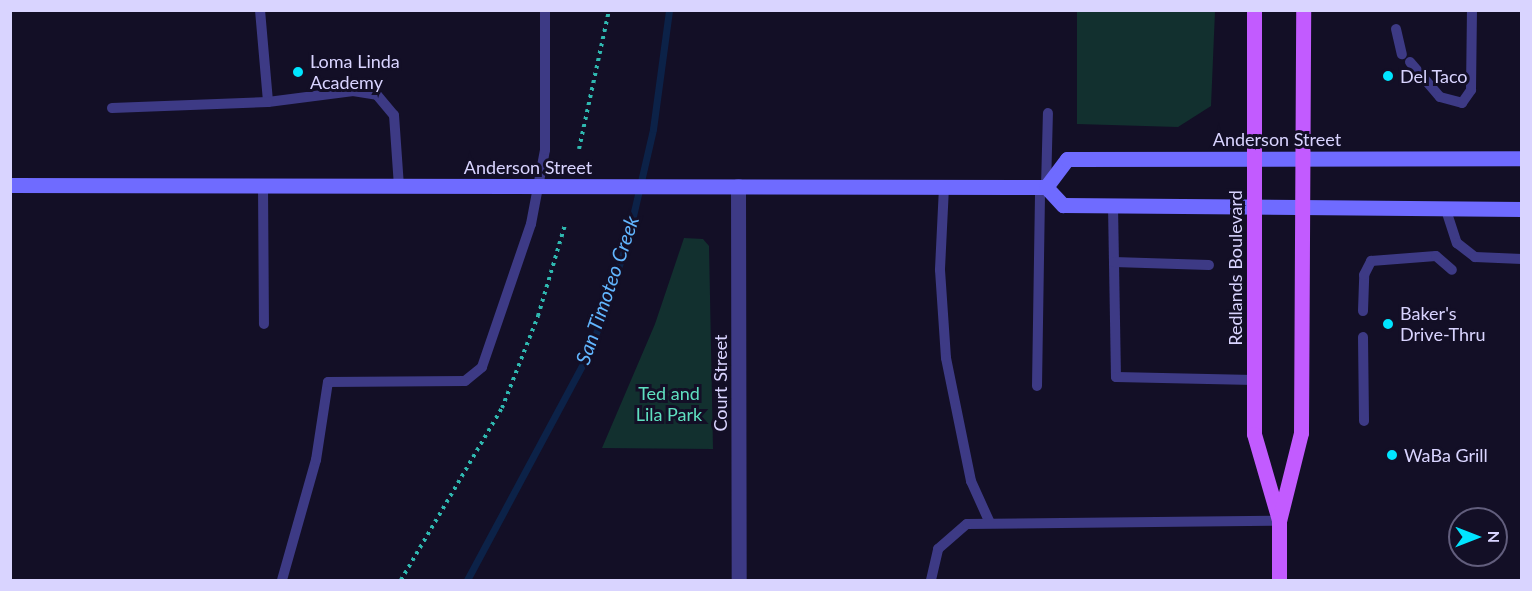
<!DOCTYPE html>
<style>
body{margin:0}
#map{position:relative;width:1532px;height:591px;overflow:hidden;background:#130f26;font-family:Lato,sans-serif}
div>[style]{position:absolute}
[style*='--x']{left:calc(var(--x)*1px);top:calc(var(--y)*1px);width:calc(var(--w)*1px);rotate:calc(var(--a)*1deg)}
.green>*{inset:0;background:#12302f}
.stream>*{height:7px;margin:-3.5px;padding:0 3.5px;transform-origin:3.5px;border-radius:3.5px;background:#0c2248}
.path>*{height:4px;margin-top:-2px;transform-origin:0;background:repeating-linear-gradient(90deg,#2fb8b0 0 3px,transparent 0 7.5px)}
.service>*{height:10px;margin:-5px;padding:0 5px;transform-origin:5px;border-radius:5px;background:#3d3a85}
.minor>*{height:15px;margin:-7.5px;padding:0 7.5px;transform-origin:7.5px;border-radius:7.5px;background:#3d3a85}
.secondary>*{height:15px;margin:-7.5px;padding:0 7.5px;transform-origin:7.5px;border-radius:7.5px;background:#6f6bff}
.primary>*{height:15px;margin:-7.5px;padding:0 7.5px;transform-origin:7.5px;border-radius:7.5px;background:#c25bff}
.dots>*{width:16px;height:16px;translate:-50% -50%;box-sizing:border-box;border:3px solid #130f26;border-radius:50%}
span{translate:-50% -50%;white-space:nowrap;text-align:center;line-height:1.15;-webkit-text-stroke:6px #130f26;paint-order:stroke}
.poi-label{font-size:18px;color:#d9d4ff}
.left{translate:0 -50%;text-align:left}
.street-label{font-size:18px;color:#d9d4ff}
.park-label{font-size:18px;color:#5fe0c0}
.water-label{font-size:20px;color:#62b6ff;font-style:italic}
.frame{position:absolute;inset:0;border:12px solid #d9d4ff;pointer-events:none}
.north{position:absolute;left:1448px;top:507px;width:60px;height:60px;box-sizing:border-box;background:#130f26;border:2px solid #625e7d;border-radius:50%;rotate:90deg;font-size:16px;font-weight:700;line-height:24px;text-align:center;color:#d9d4ff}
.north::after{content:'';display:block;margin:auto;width:21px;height:27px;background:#00e5ff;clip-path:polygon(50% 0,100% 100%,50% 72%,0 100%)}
</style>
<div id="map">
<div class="green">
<div style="clip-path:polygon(1077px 11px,1215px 11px,1211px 106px,1178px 127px,1077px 124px)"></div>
<div style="clip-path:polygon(684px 238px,703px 239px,709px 246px,713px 449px,602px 448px,655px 324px)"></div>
</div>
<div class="stream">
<div style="--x:467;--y:580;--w:260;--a:-61.8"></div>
<div style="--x:590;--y:351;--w:115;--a:-71.3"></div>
<div style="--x:627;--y:242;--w:116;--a:-77"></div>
<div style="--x:653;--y:129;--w:120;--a:-82.3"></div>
</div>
<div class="path">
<div style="--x:579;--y:149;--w:142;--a:-77.8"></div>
<div style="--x:401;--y:580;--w:199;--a:-59.6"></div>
<div style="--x:502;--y:408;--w:99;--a:-68.6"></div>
<div style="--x:538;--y:316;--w:95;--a:-73.5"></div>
</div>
<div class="service">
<div style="--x:260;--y:10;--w:92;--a:85"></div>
<div style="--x:268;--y:102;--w:86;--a:-7.4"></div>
<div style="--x:353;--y:91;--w:24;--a:9"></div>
<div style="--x:377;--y:95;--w:26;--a:50"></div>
<div style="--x:394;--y:115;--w:71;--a:86"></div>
<div style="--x:1396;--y:29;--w:26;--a:77"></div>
<div style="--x:1410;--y:62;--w:46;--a:49.4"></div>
<div style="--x:1440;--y:97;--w:23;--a:15"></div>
<div style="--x:1462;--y:103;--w:16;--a:-55"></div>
<div style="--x:1471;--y:90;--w:80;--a:-89.3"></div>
<div style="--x:112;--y:108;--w:156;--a:-2.2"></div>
<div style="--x:263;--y:186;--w:138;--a:89.6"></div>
<div style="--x:944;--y:187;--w:83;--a:92.8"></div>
<div style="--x:940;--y:270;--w:88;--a:86.1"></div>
<div style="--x:946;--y:358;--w:126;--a:78.5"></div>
<div style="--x:971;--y:481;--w:46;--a:65.7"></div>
<div style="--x:1046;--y:187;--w:74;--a:-88.5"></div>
<div style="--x:1113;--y:206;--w:171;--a:89"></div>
<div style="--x:1116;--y:377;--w:138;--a:1.2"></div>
<div style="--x:1446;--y:210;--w:35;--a:72"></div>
<div style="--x:1457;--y:243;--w:23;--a:38"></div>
<div style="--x:1475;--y:257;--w:47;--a:2.4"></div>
<div style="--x:1114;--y:262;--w:95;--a:1.8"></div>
<div style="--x:1363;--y:311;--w:36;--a:-88"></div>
<div style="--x:1364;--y:275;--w:16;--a:-63"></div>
<div style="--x:1371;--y:261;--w:65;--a:-4.4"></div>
<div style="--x:1436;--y:256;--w:21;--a:41"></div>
<div style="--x:1363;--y:337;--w:84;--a:89.3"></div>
<div style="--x:1037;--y:386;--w:199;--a:-89.1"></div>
<div style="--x:282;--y:580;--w:125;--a:-74.2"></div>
<div style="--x:316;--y:460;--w:79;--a:-81.3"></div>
<div style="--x:328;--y:382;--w:137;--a:-0.4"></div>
<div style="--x:465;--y:381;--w:22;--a:-39"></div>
<div style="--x:482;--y:367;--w:151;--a:-71.1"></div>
<div style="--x:531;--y:224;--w:75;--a:-79.3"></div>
<div style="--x:545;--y:150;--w:140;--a:-90"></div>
<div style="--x:931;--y:580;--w:32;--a:-77"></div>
<div style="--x:938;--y:549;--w:38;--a:-41"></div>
<div style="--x:967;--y:524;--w:312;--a:-0.6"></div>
</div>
<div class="minor">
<div style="--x:738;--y:186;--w:394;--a:89.9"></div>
</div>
<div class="secondary">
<div style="--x:10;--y:185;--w:1036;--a:0.11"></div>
<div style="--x:1046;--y:187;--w:25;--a:47"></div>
<div style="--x:1063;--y:205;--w:459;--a:0.5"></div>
<div style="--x:1046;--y:187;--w:35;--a:-53"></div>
<div style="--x:1067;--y:159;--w:455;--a:-0.1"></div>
</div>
<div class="primary">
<div style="--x:1254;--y:10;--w:424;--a:90"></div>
<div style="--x:1254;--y:434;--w:90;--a:73.8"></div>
<div style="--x:1279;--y:580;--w:59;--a:-90"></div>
<div style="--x:1279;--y:521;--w:91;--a:-76"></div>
<div style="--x:1301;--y:433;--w:423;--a:-89.7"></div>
</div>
<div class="dots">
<div style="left:298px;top:72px;background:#00e5ff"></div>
<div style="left:1388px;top:76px;background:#00e5ff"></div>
<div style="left:1388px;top:324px;background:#00e5ff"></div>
<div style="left:1392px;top:455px;background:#00e5ff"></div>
</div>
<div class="poi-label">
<span class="left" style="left:310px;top:72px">Loma Linda<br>Academy</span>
<span class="left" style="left:1400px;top:76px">Del Taco</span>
<span class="left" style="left:1400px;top:324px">Baker's<br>Drive-Thru</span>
<span class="left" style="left:1404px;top:455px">WaBa Grill</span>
</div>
<div class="street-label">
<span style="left:1277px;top:139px">Anderson Street</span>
<span style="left:528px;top:167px">Anderson Street</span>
<span style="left:1235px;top:268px;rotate:-90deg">Redlands Boulevard</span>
<span style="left:720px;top:383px;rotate:-90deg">Court Street</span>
</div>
<div class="park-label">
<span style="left:669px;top:404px">Ted and<br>Lila Park</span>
</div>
<div class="water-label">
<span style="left:607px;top:290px;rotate:-71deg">San Timoteo Creek</span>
</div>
<div class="frame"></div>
<div class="north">N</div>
</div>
